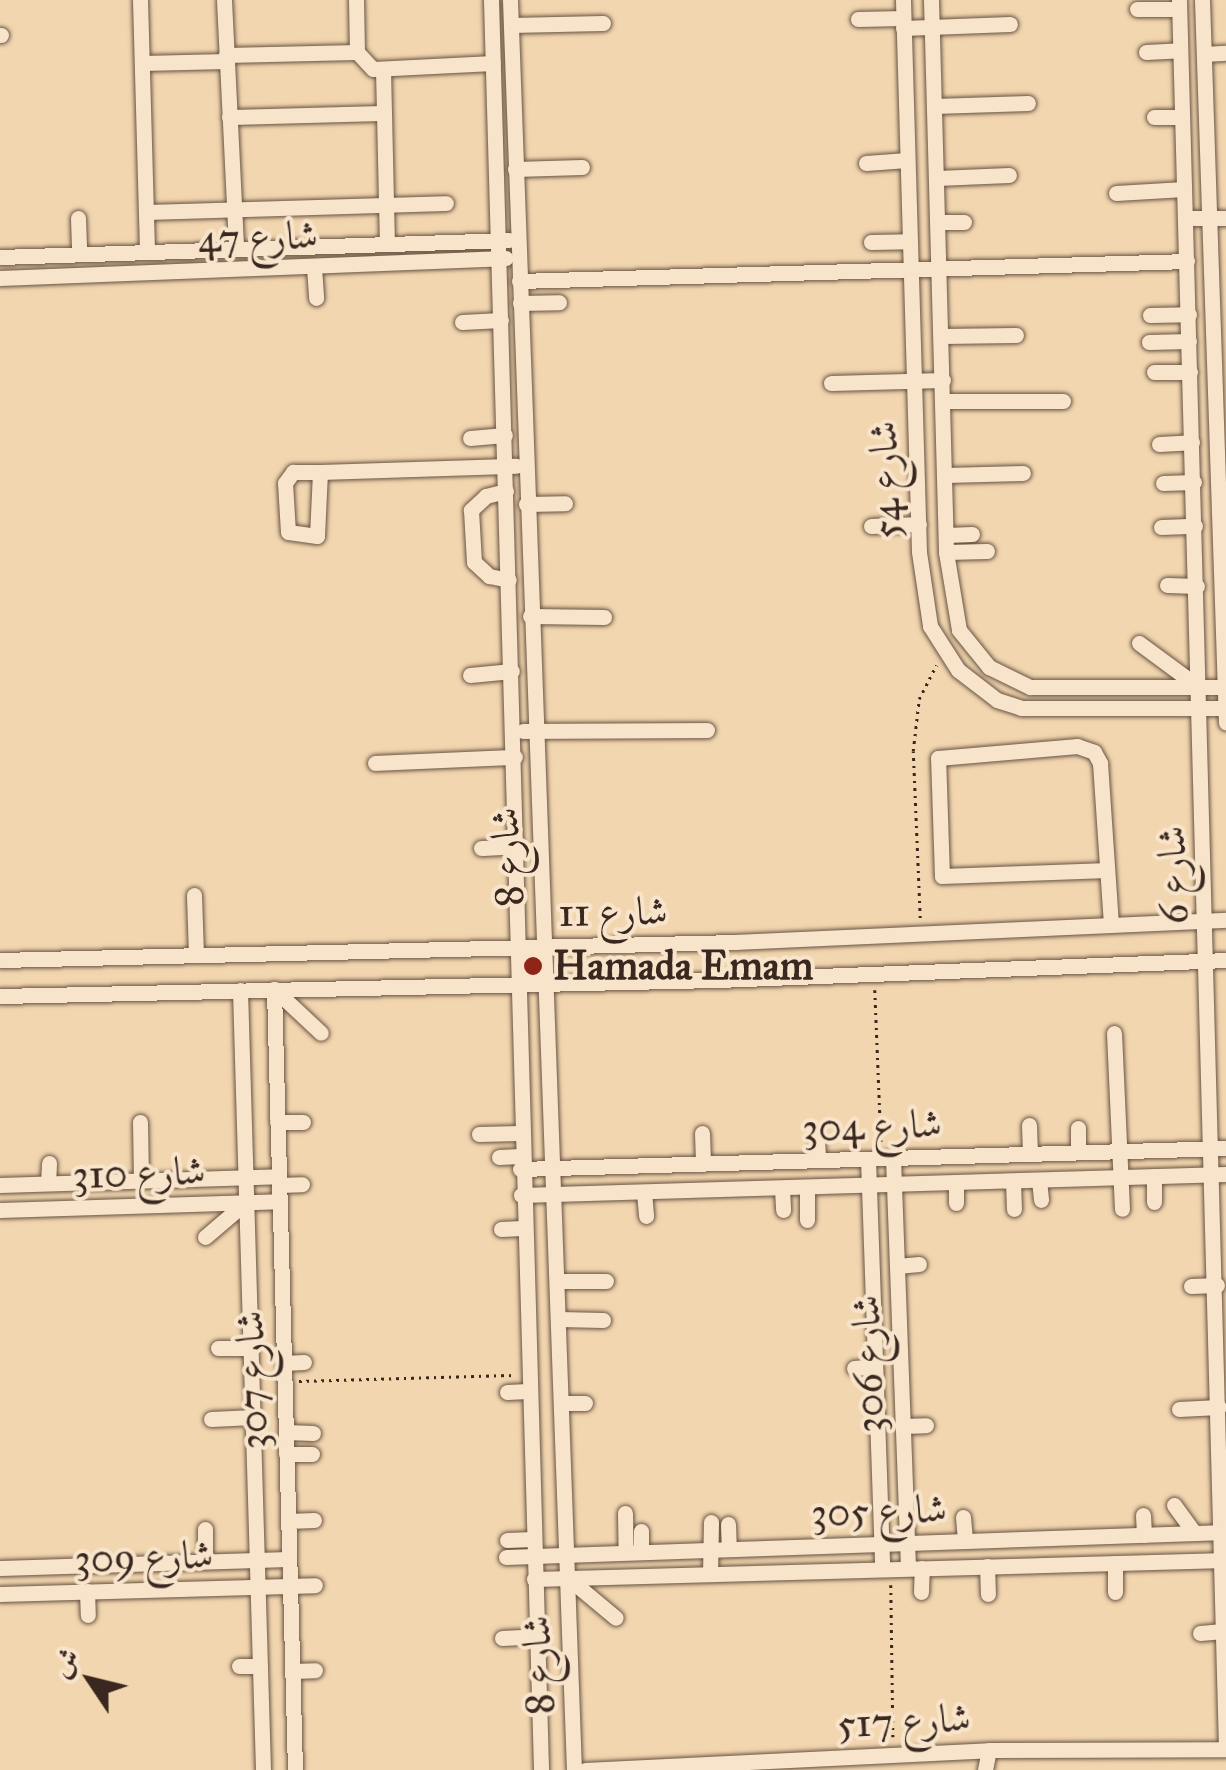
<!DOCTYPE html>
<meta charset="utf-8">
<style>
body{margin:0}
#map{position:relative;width:1226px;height:1770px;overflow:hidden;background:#f2d6af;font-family:"IM FELL Great Primer",Amiri,serif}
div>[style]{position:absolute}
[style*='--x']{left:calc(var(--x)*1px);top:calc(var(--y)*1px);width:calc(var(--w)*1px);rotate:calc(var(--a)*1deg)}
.path>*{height:2.5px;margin-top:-1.25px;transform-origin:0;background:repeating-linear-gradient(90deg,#3a271f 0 2.5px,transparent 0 7.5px)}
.roads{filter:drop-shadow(0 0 2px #685343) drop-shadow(0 0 2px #685343)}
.minor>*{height:15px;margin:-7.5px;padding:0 7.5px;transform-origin:7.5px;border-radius:7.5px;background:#f7e4cb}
.dots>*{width:28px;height:28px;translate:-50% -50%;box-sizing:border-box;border:5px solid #f7e4cb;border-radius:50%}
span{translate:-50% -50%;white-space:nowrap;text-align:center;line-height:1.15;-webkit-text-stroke:8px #f7e4cb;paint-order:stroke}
.street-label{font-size:40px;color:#3a271f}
.poi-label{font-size:40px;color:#3a271f;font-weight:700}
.left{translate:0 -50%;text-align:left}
.north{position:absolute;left:40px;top:1630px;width:100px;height:100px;-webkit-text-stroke:8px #f7e4cb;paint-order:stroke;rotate:305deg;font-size:28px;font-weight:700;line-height:40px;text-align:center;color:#3a271f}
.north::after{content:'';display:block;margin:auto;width:35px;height:45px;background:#3a271f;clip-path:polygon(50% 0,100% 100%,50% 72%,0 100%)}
</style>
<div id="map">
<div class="path">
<div style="--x:920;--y:918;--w:167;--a:-92.4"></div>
<div style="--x:913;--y:751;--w:52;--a:-83.4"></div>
<div style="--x:919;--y:699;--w:38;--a:-63"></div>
<div style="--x:875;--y:990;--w:152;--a:87.7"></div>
<div style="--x:299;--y:1381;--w:216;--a:-1.6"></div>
<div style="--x:891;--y:1585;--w:152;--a:89.2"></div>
</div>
<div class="roads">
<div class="minor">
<div style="--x:140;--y:0;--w:252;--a:88.4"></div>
<div style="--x:224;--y:0;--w:249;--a:87.2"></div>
<div style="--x:491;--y:0;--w:1771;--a:88.38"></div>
<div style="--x:510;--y:0;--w:1771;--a:87.93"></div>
<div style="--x:903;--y:0;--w:552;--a:88.34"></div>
<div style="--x:919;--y:552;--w:75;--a:81.5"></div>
<div style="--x:930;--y:626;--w:52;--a:57.5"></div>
<div style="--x:958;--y:670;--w:49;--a:37.6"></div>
<div style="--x:997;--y:700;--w:25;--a:18"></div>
<div style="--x:1021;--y:708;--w:204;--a:0"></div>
<div style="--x:931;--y:0;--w:552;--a:88.44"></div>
<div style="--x:946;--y:552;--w:79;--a:80.5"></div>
<div style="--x:959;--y:630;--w:48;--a:51"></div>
<div style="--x:989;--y:667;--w:46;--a:26"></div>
<div style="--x:1030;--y:687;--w:196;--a:0"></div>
<div style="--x:1179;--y:0;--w:1750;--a:88.46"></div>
<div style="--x:1202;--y:0;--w:723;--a:88.1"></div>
<div style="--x:1137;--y:9;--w:42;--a:0"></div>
<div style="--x:858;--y:19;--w:45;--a:-1.3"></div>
<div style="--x:511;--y:25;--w:92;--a:-1.2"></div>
<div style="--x:903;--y:28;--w:107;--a:-2.1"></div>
<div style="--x:0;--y:35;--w:1;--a:0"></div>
<div style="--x:357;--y:52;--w:23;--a:47"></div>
<div style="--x:373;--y:69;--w:120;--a:-2.9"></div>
<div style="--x:1146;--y:52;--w:34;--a:-3"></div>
<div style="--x:1204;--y:54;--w:22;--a:-3"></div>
<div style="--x:226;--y:55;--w:131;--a:-1.3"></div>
<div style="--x:357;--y:52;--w:52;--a:-91.1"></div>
<div style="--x:142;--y:63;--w:85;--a:-1.3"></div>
<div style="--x:383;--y:69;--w:175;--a:88.7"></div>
<div style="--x:934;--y:106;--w:94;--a:-1.8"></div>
<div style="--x:229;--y:117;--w:155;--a:-1.5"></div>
<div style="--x:1154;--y:117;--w:28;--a:0"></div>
<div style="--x:866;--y:163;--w:41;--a:-4.2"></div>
<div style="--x:515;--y:169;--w:67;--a:-1.7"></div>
<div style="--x:937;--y:178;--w:72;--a:-2.4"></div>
<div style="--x:1116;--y:193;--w:68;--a:-3.4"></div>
<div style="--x:146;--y:212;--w:300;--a:-1.7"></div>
<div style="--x:78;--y:218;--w:36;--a:88"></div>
<div style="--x:1185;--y:218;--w:41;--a:0"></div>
<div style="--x:938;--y:222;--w:26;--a:0"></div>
<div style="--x:871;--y:242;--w:39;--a:-1"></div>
<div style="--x:0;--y:257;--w:509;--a:-1.91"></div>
<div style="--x:314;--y:267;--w:31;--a:86"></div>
<div style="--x:0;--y:278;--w:506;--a:-2.26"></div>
<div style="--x:519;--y:281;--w:668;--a:-1.71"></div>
<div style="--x:520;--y:303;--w:39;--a:-1"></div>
<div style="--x:1150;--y:315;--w:39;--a:-1"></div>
<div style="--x:462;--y:322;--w:39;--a:-3"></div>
<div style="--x:942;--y:336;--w:74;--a:-0.8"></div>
<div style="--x:1149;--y:342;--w:40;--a:-1.4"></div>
<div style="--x:1154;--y:372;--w:36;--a:0"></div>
<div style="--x:831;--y:383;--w:112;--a:-1.5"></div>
<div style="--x:944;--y:401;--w:119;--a:0"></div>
<div style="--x:470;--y:438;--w:35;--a:-5"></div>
<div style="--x:1159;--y:444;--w:33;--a:-3"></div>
<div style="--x:293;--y:472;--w:27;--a:0"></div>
<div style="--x:320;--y:472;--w:64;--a:92.7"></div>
<div style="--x:317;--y:536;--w:29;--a:-172"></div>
<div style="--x:288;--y:532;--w:49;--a:-93.5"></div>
<div style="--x:285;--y:483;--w:14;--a:-54"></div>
<div style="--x:320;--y:472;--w:196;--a:-1.8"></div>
<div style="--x:945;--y:475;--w:78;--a:-1.5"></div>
<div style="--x:1163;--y:483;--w:31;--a:-2"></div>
<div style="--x:506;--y:491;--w:21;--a:166"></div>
<div style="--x:486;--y:496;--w:21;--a:137"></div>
<div style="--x:471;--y:510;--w:52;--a:86.7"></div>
<div style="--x:474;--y:562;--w:21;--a:43"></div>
<div style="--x:489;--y:576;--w:20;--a:11"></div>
<div style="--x:526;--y:504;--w:39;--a:-1"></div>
<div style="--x:871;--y:526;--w:48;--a:-2.4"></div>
<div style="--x:1161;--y:527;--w:34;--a:-2"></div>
<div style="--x:946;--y:535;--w:26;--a:-2"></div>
<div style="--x:946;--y:552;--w:41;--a:-1.4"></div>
<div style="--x:1167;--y:585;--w:30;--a:2"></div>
<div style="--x:530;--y:616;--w:74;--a:0.8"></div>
<div style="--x:1139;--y:643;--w:76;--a:36.4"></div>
<div style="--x:470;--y:675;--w:42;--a:-5.4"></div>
<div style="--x:523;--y:731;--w:184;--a:-0.3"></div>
<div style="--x:375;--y:763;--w:140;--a:-2.5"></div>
<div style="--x:481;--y:848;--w:37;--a:-3"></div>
<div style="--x:1107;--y:870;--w:165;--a:177.9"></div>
<div style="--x:942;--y:876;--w:118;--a:-91.9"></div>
<div style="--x:938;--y:758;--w:140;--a:-4.9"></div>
<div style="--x:1077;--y:746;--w:18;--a:19"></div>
<div style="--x:1094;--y:752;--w:13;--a:61"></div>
<div style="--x:1100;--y:763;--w:161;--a:86.1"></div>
<div style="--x:194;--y:895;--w:60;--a:88.1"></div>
<div style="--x:0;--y:960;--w:736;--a:-1.4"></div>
<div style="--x:736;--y:942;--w:490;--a:-2.6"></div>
<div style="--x:274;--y:989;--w:781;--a:88.46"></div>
<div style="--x:274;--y:989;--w:64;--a:43.1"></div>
<div style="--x:240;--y:990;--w:780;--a:88.31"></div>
<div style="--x:0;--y:996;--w:718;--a:-1.28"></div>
<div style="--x:718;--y:980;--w:508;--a:-2.25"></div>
<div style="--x:1114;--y:1033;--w:176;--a:87.4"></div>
<div style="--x:140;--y:1122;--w:58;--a:89"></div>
<div style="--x:277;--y:1122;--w:26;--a:0"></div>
<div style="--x:1029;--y:1125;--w:29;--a:88"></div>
<div style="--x:1078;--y:1128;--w:24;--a:90"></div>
<div style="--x:702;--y:1133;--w:30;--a:88"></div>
<div style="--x:479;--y:1134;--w:40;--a:-1.4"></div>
<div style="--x:817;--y:1138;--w:22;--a:87"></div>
<div style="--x:499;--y:1157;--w:21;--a:-3"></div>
<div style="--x:893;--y:1158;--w:410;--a:87.9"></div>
<div style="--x:868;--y:1159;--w:410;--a:88"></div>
<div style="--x:520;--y:1169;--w:706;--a:-1.7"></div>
<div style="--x:1039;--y:1180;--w:20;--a:84"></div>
<div style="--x:1013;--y:1181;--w:28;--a:88"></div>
<div style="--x:48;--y:1183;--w:20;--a:-87"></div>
<div style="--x:0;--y:1185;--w:279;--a:-1.8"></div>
<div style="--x:279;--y:1185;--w:23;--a:-2"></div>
<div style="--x:782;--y:1188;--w:22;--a:87"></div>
<div style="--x:807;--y:1188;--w:32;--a:90"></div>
<div style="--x:644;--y:1192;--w:24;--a:85"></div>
<div style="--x:521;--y:1195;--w:705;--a:-1.71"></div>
<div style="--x:1154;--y:1202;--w:26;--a:-90"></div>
<div style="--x:956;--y:1203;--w:20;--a:-90"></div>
<div style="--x:0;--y:1210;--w:279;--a:-1.8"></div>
<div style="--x:501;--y:1229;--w:21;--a:-3"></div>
<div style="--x:205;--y:1237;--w:54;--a:-40.5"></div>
<div style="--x:897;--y:1266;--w:22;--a:-5"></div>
<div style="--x:558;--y:1281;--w:48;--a:0"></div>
<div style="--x:1191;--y:1286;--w:26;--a:-2"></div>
<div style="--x:559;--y:1319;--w:44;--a:1.3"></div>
<div style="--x:218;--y:1348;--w:32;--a:0"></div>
<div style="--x:284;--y:1363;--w:20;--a:-3"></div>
<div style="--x:854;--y:1368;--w:21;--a:-5"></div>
<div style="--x:507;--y:1392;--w:21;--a:-3"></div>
<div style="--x:562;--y:1403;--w:23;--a:0"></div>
<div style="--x:1179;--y:1409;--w:40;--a:-2.9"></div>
<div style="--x:211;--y:1419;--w:42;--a:-2.7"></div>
<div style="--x:903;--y:1426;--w:23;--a:-2"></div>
<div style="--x:286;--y:1432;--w:27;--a:2"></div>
<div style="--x:286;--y:1454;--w:26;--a:0"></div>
<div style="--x:1174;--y:1505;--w:34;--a:54"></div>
<div style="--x:625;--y:1513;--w:39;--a:89"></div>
<div style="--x:1143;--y:1515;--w:20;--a:87"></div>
<div style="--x:963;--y:1517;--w:24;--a:85"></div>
<div style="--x:288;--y:1521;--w:26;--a:-2"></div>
<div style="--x:728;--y:1524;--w:24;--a:88"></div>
<div style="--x:507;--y:1540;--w:26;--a:-2"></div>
<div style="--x:641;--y:1551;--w:20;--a:-90"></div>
<div style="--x:506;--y:1557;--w:720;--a:-1.99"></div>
<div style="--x:205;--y:1561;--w:32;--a:-90"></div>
<div style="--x:1115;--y:1563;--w:29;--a:90"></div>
<div style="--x:987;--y:1566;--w:28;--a:88"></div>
<div style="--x:0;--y:1568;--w:289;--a:-1.8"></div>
<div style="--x:710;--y:1574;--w:52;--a:-88.9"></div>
<div style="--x:568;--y:1578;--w:62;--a:39.8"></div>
<div style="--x:534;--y:1579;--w:692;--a:-1.57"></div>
<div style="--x:87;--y:1591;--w:24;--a:88"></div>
<div style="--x:921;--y:1592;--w:24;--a:-88"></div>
<div style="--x:0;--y:1594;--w:315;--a:-1.6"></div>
<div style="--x:1200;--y:1633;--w:23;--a:-5"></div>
<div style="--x:502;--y:1638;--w:34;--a:-3"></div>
<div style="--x:239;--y:1666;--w:21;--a:0"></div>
<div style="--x:292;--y:1671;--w:23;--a:-2"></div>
<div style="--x:585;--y:1770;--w:404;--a:-2.8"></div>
<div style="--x:989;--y:1750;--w:237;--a:-0.2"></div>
<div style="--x:985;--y:1770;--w:20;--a:-79"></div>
</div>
</div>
<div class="dots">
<div style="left:533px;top:966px;background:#8f2418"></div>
</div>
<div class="street-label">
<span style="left:258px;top:237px;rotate:-2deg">شارع 47</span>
<span style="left:885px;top:480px;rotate:-92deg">شارع 54</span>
<span style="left:507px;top:857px;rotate:-93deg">شارع 8</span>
<span style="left:1173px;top:875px;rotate:-92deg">شارع 6</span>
<span style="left:613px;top:912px;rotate:-1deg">شارع 11</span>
<span style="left:872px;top:1126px;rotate:-2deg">شارع 304</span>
<span style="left:139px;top:1173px;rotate:-2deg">شارع 310</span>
<span style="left:868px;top:1364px;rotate:-92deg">شارع 306</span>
<span style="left:252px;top:1380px;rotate:-92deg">شارع 307</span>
<span style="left:879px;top:1511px;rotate:-2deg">شارع 305</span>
<span style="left:144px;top:1557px;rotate:-2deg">شارع 309</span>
<span style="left:538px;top:1665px;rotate:-92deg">شارع 8</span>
<span style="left:904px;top:1721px;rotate:-3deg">شارع 517</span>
</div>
<div class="poi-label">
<span class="left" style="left:553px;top:966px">Hamada Emam</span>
</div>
<div class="north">ش</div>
</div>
